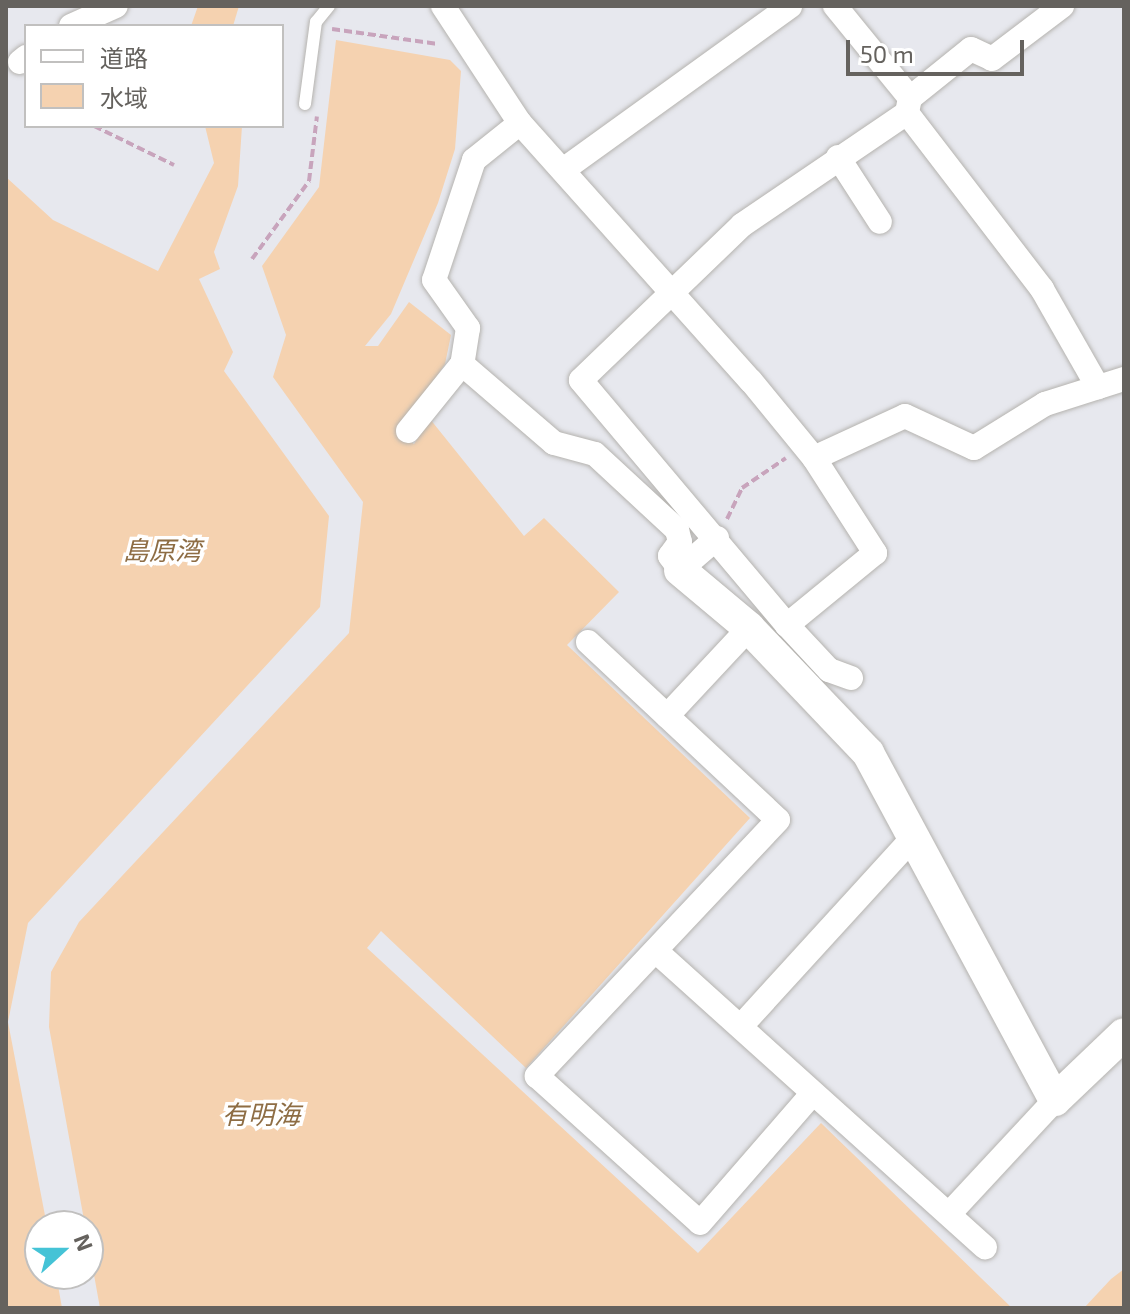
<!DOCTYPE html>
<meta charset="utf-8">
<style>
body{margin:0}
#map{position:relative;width:1130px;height:1314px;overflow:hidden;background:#e7e8ee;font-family:"Exo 2","Noto Sans JP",sans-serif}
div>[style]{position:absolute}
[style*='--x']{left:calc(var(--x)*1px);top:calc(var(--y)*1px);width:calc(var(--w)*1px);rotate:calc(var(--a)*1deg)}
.water>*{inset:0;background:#f5d2b0}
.path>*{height:4px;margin-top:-2px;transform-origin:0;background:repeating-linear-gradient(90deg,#c8a4bc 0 8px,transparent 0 12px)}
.roads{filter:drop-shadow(0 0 2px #b5b3af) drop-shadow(0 0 2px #b5b3af)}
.service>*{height:12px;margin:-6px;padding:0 6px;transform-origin:6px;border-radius:6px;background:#fff}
.minor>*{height:24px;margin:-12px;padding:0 12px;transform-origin:12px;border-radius:12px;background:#fff}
.tertiary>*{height:32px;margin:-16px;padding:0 16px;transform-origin:16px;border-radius:16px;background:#fff}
span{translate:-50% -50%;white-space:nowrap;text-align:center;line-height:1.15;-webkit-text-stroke:7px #fff;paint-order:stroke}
.water-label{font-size:26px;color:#8e6d44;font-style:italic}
.frame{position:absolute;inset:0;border:8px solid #65625e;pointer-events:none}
.legend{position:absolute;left:24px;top:24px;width:260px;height:104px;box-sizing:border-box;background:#fff;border:2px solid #c1c0bf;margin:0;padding:10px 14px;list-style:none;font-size:24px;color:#65625e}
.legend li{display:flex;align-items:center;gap:16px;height:40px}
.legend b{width:40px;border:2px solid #c1c0bf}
.north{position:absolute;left:24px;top:1210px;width:80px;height:80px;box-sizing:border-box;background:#fff;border:2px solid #c1c0bf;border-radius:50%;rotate:69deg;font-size:22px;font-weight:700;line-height:32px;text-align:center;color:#65625e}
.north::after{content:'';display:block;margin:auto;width:28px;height:36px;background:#45c3d6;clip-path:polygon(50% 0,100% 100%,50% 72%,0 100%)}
.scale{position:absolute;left:846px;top:40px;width:178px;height:36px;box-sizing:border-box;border:4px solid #65625e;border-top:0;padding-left:10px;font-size:24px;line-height:28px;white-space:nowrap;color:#65625e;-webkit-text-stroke:6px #fff;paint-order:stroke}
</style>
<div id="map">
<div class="water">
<div style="clip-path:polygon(198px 6px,239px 6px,233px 26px,191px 26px)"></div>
<div style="clip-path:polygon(336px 40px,450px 60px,461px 71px,455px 149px,438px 203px,391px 314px,365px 346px,378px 346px,409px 302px,451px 335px,445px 364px,398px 433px,414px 444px,430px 419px,524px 536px,544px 518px,619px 592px,567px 645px,750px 818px,526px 1068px,381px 931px,367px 948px,698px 1253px,821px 1123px,1012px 1308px,100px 1308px,49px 1027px,51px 972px,79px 922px,349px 633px,363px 502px,273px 377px,286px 335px,262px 266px,319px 187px)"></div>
<div style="clip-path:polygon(205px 126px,242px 126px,238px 186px,214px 252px,220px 269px,199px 279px,233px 352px,224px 371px,329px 516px,320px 607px,28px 923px,8px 1022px,47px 1226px,40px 1226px,40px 1274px,56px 1274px,62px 1308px,6px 1308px,6px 177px,53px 220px,158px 271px,214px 163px)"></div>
<div style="clip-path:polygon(1124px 1269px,1124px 1308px,1084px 1308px,1111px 1279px)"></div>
</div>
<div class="path">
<div style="--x:332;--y:29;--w:107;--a:8.1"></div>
<div style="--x:94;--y:126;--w:89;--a:26"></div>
<div style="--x:252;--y:259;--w:97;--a:-53.8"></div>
<div style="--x:309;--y:181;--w:65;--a:-83"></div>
<div style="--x:727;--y:519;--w:34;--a:-64"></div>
<div style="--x:742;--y:488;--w:53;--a:-34.3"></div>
</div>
<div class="roads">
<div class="service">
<div style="--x:305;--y:104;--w:83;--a:-82.4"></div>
<div style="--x:316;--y:22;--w:21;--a:-51"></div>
</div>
<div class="minor">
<div style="--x:443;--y:6;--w:140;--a:56.7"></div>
<div style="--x:520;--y:123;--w:346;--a:48.2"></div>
<div style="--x:751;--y:381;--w:99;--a:50.7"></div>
<div style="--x:814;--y:458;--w:113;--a:57.3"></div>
<div style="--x:875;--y:553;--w:114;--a:140.7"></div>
<div style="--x:835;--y:6;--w:119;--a:50.8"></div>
<div style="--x:71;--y:26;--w:49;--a:-24"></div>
<div style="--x:20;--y:62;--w:8;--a:-40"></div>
<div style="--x:907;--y:113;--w:222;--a:52.5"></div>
<div style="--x:1042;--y:289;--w:113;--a:60.3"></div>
<div style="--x:520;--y:123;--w:59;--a:141.2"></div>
<div style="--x:474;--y:160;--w:126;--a:108.4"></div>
<div style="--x:434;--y:280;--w:59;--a:54.7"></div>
<div style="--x:468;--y:328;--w:36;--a:99"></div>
<div style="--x:462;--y:364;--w:121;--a:40.7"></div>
<div style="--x:554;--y:443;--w:42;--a:15"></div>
<div style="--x:595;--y:454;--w:112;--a:42.8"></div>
<div style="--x:677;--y:530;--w:12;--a:76"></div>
<div style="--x:680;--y:542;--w:17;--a:126"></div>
<div style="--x:670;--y:556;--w:17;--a:54"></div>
<div style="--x:680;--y:570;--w:49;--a:-40.9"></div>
<div style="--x:838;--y:157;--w:77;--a:57.1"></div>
<div style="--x:563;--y:170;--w:280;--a:-35.8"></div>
<div style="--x:408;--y:431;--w:86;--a:-51.1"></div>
<div style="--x:814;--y:458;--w:100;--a:-24.8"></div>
<div style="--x:905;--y:416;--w:76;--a:24.9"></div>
<div style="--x:974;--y:448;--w:84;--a:-31.8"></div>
<div style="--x:1045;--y:404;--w:83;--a:-17.6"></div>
<div style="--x:588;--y:642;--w:260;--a:43.1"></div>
<div style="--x:778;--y:820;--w:352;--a:133.3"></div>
<div style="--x:537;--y:1076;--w:219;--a:42"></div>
<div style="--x:700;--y:1223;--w:172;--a:-49"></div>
<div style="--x:851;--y:678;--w:23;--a:-160"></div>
<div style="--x:829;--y:670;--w:62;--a:-133"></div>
<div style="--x:787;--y:625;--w:320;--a:-130.1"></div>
<div style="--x:581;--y:380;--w:223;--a:-43.9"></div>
<div style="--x:742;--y:225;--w:199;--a:-34.2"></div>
<div style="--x:907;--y:113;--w:15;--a:-79"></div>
<div style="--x:910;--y:98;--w:78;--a:-38.8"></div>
<div style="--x:971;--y:49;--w:23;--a:25"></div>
<div style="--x:992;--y:59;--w:88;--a:-37.1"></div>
<div style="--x:667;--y:716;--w:120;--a:-47"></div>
<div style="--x:658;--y:953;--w:440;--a:42"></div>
<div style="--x:742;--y:1025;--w:253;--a:-47.6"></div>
<div style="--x:950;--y:1213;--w:154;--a:-47.1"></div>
</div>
<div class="tertiary">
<div style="--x:680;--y:570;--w:90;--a:40"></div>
<div style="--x:749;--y:628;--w:173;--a:46.4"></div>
<div style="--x:868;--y:753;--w:394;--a:61.7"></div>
<div style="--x:1055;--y:1100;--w:95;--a:-43.7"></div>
</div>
</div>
<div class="water-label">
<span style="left:162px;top:550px">島原湾</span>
<span style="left:261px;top:1114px">有明海</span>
</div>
<div class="frame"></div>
<ul class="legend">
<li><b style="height:10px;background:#fff"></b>道路</li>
<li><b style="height:22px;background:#f5d2b0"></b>水域</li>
</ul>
<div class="north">N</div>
<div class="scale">50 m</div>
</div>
